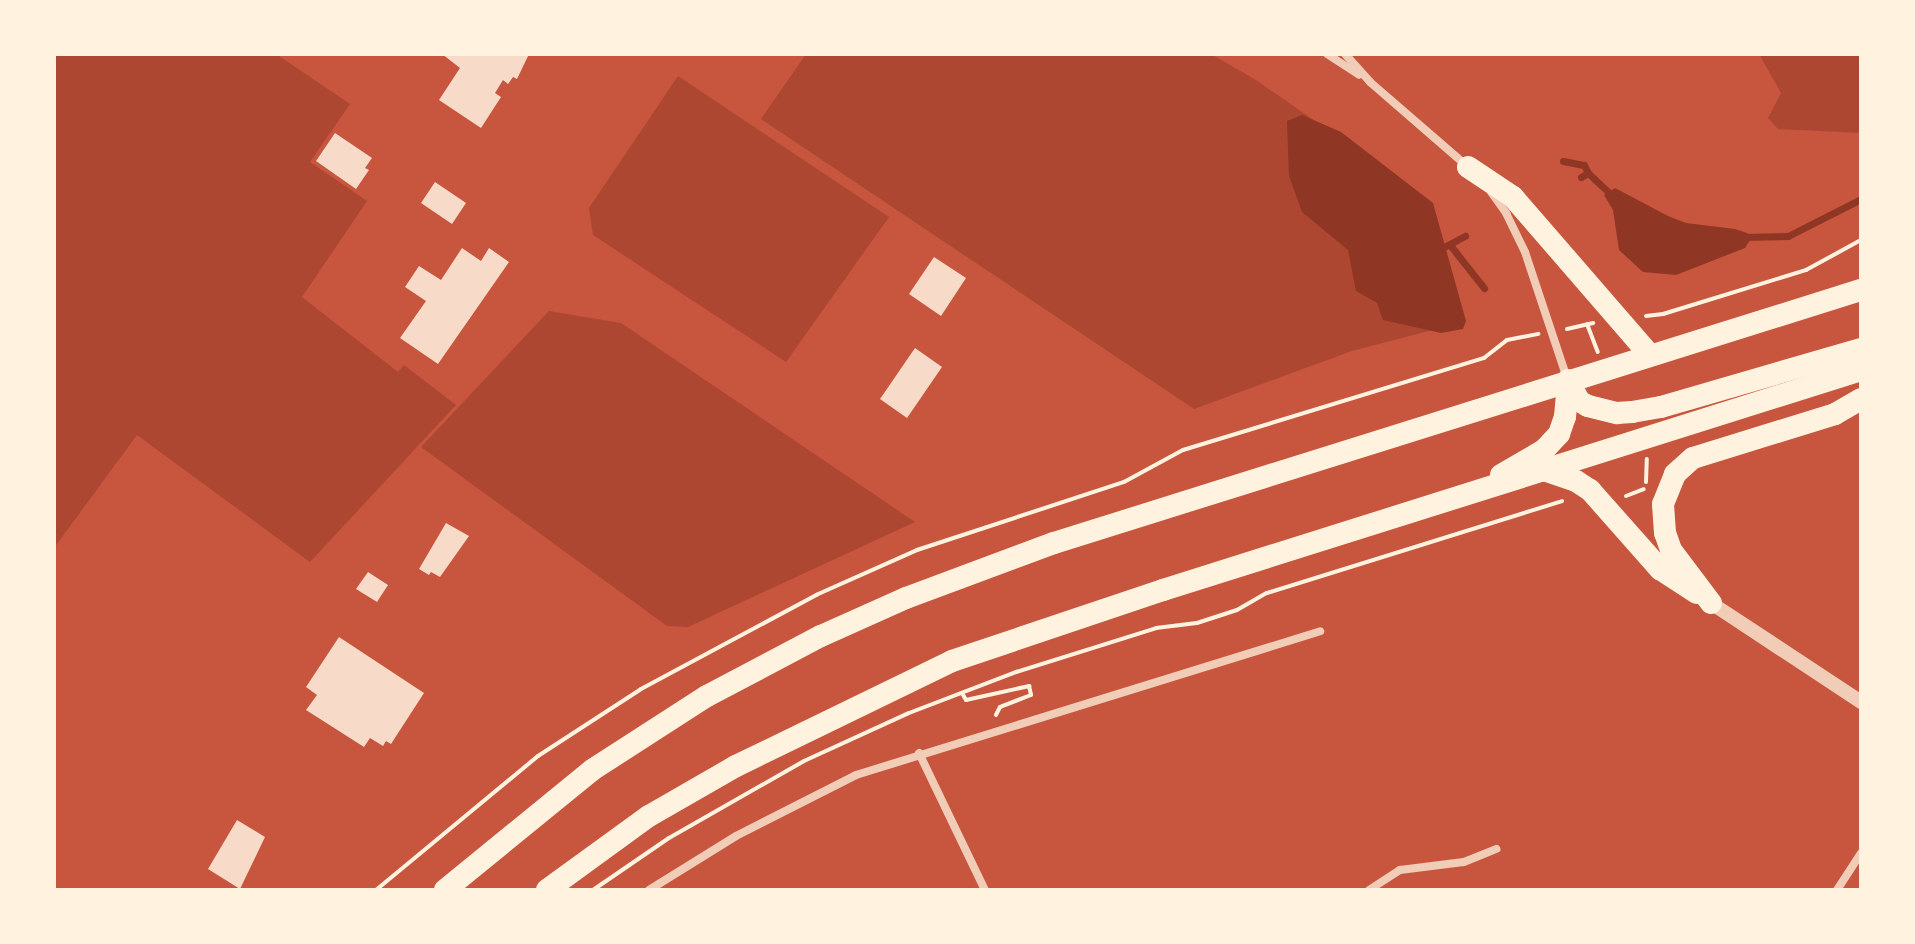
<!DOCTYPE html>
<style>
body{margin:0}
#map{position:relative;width:1915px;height:944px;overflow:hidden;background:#c8553d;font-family:Ubuntu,sans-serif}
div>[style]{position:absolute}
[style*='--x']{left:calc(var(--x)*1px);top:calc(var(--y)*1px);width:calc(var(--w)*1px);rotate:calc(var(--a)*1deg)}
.green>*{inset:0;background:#ae4732}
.water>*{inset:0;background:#8f3625}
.stream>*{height:7px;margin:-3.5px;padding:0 3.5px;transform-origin:3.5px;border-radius:3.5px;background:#8f3625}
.building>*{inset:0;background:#f7dbc8}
.path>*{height:4px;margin:-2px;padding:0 2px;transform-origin:2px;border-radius:2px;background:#fff3e0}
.minor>*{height:8px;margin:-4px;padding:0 4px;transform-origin:4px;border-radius:4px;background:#f1ccb7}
.tertiary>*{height:14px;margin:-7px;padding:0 7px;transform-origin:7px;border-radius:7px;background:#f1ccb7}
.trunk>*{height:22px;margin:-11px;padding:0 11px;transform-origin:11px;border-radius:11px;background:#fff3e0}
span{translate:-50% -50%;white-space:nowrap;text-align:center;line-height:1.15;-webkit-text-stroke:8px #fff3e0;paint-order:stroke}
.frame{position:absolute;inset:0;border:56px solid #fff3e0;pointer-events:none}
</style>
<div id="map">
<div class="green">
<div style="clip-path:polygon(54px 54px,276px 54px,350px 104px,310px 162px,367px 201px,302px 297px,398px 372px,404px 365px,456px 405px,310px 562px,137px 435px,54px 548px)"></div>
<div style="clip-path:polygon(806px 54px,1211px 54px,1256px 80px,1427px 199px,1463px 322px,1352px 351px,1194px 409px,761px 119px)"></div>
<div style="clip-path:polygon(1759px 54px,1861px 54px,1861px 133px,1778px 129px,1768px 118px,1781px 93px)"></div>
<div style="clip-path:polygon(678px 76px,889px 217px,786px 362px,593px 235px,589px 208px)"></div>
<div style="clip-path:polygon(549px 311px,621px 323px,915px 522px,688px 627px,667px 626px,421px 447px)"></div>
</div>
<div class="water">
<div style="clip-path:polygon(1302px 115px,1341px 132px,1433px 203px,1466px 321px,1463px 329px,1441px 333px,1383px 320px,1377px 303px,1356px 291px,1348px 250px,1302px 212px,1289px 176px,1287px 121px)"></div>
<div style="clip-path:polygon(1615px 188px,1668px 216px,1686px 223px,1735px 229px,1747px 233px,1750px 240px,1745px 248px,1676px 275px,1643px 272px,1619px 250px,1613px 210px,1604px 195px)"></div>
</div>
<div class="stream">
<div style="--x:1563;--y:161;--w:21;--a:11"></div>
<div style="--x:1584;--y:165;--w:9;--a:63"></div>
<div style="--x:1581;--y:177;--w:8;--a:-30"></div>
<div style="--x:1588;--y:173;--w:34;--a:43"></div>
<div style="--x:1740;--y:237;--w:48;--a:-1.2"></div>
<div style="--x:1788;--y:236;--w:82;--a:-26.9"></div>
<div style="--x:1450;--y:245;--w:55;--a:51.7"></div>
<div style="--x:1444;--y:247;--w:24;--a:-28"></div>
</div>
<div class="building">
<div style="clip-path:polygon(442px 54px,529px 54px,517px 79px,513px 77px,508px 84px,503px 80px,495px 93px,501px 97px,481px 128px,439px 100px,460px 68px)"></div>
<div style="clip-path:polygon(335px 133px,372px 158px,365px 168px,369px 170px,356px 189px,316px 161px)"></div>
<div style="clip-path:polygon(435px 182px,466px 203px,452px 224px,421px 203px)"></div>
<div style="clip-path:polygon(462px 248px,481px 261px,489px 248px,509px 262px,438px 364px,400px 338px,426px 301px,405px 287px,419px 266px,441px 280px)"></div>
<div style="clip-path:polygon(934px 257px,966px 278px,941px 316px,909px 294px)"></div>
<div style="clip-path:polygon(915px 348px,942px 367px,907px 418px,880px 399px)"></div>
<div style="clip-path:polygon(446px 523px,469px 536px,440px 577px,431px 572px,429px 575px,419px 569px)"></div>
<div style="clip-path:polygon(368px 572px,388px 585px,377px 602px,356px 589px)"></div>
<div style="clip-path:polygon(339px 637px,424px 693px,391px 744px,386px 741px,383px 746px,370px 738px,364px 747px,306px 710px,317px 695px,306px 687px)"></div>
<div style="clip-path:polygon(237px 820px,265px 837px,240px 889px,208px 869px)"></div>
</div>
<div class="path">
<div style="--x:1646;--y:316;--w:17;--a:-7"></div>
<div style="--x:1663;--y:314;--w:150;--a:-17.1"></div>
<div style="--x:1806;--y:270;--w:63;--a:-28.6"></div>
<div style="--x:1587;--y:324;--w:30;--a:69"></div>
<div style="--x:1567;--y:329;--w:27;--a:-13"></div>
<div style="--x:1646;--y:482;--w:23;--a:-88"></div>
<div style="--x:1626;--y:496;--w:19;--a:-21"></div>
<div style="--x:962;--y:693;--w:8;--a:60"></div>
<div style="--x:966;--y:700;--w:65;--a:-12.5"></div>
<div style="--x:1029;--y:686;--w:9;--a:77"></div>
<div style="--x:1031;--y:695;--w:33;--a:159"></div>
<div style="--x:1000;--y:707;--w:9;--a:117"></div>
<div style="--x:376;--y:890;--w:210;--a:-39.6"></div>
<div style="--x:538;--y:756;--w:123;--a:-33"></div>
<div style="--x:641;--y:689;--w:199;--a:-28.2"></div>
<div style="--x:816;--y:595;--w:111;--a:-24"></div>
<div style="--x:917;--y:550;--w:218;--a:-18.2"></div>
<div style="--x:1124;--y:482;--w:67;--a:-28.5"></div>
<div style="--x:1183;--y:450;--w:315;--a:-17"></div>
<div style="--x:1484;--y:358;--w:29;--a:-38"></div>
<div style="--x:1507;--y:340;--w:32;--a:-11"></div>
<div style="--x:593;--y:890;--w:92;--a:-34.4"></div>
<div style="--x:669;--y:838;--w:155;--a:-29.7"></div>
<div style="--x:804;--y:761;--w:115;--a:-24.6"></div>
<div style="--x:909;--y:713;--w:115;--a:-21"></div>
<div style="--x:1016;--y:672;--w:147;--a:-17.4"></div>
<div style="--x:1156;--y:628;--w:41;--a:-7"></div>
<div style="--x:1197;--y:623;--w:42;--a:-18"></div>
<div style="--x:1237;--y:610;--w:34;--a:-30"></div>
<div style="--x:1267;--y:593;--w:309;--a:-17.3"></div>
</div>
<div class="minor">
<div style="--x:1327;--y:54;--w:38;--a:33"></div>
<div style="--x:1345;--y:54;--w:38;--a:48"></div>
<div style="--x:1370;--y:82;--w:130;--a:40.9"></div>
<div style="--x:1491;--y:192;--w:26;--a:54"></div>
<div style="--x:1506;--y:213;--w:43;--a:64"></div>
<div style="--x:1525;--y:252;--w:133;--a:71.6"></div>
<div style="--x:919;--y:753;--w:152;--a:64.3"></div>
<div style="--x:649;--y:890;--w:102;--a:-31.8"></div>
<div style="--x:736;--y:836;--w:135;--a:-26.9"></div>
<div style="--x:856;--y:775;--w:486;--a:-17.2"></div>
<div style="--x:1369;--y:890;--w:37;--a:-33"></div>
<div style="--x:1400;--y:870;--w:64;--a:-7.1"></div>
<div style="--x:1464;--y:862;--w:35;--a:-22"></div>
<div style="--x:1837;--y:890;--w:44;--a:-57"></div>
</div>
<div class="tertiary">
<div style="--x:1711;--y:603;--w:180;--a:33.4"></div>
</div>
<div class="trunk">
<div style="--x:1468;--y:167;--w:54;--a:33.7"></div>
<div style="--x:1513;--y:197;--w:209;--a:49.1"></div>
<div style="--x:1568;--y:380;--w:24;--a:62"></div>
<div style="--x:1579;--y:401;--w:10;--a:29"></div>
<div style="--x:1588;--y:406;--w:30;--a:14"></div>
<div style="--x:1617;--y:413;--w:15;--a:-4"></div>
<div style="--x:1632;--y:412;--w:29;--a:-10"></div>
<div style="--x:1661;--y:407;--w:208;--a:-16.2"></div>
<div style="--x:1547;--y:471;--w:31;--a:19"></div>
<div style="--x:1576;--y:481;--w:17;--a:33"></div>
<div style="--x:1590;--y:490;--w:106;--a:48.5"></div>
<div style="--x:1660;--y:569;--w:44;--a:33"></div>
<div style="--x:1501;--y:475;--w:50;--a:-30.2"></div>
<div style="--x:1544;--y:450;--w:22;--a:-47"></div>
<div style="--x:1559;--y:434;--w:18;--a:-71"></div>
<div style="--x:1565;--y:417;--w:36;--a:-85"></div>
<div style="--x:1711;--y:603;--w:66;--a:-127"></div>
<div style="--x:1671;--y:550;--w:18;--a:-109"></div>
<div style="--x:1665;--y:533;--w:29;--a:-94"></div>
<div style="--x:1663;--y:504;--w:32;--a:-68"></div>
<div style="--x:1675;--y:474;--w:24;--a:-42"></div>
<div style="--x:1693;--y:458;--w:149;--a:-17.2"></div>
<div style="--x:1835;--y:414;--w:30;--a:-30"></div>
<div style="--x:445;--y:890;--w:190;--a:-39.2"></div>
<div style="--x:592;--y:770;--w:137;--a:-32.8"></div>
<div style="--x:707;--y:696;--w:129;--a:-27.8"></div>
<div style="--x:821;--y:636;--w:93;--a:-24.1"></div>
<div style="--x:906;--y:598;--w:158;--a:-20.4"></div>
<div style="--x:1054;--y:543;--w:846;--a:-17.41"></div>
<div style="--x:547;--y:890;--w:126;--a:-36"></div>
<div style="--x:649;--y:816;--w:100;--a:-29.9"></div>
<div style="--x:736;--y:766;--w:240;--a:-25.9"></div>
<div style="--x:952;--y:661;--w:223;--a:-18.6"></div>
<div style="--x:1163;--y:590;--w:732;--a:-17.49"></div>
</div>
<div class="frame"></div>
</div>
